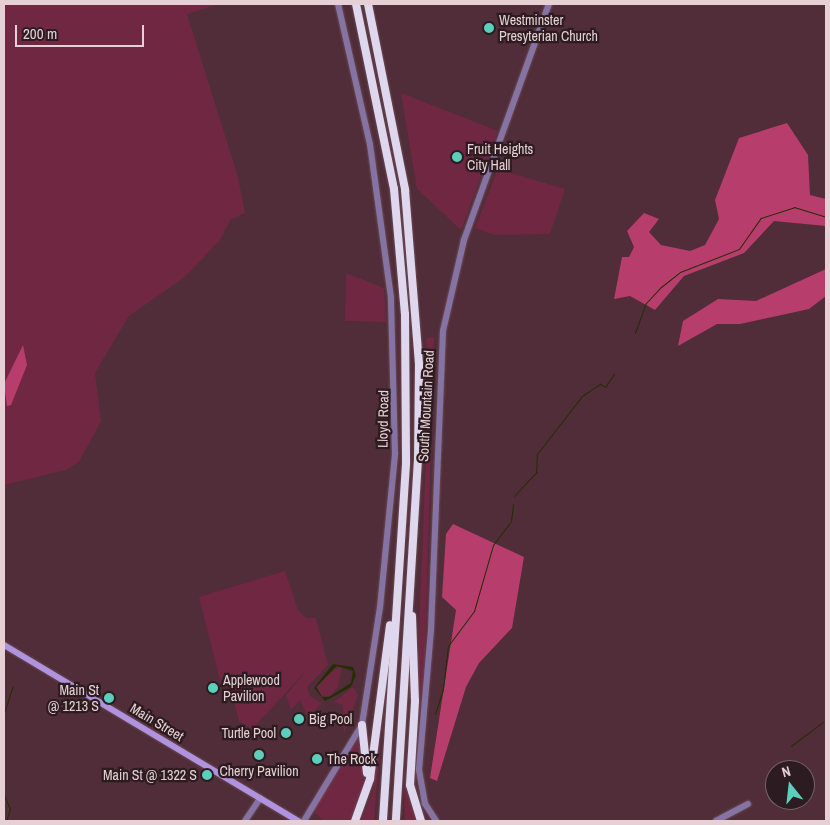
<!DOCTYPE html>
<style>
body{margin:0}
#map{position:relative;width:830px;height:825px;overflow:hidden;background:#502d38;font-family:"Archivo Narrow",sans-serif}
div>[style]{position:absolute}
[style*='--x']{left:calc(var(--x)*1px);top:calc(var(--y)*1px);width:calc(var(--w)*1px);rotate:calc(var(--a)*1deg)}
.green>*{inset:0;background:#702742}
.forest>*{inset:0;background:#b73d6c}
.water>*{inset:0;background:#252e02}
.stream>*{height:1px;margin:-0.5px;padding:0 0.5px;transform-origin:0.5px;border-radius:0.5px;background:#252e02}
.roads{filter:drop-shadow(0 0 1px #6b4a54) drop-shadow(0 0 1px #6b4a54)}
.tertiary>*{height:5.5px;margin:-2.75px;padding:0 2.75px;transform-origin:2.75px;border-radius:2.75px;background:#8574a3}
.secondary>*{height:6px;margin:-3px;padding:0 3px;transform-origin:3px;border-radius:3px;background:#af93de}
.motorway>*{height:8px;margin:-4px;padding:0 4px;transform-origin:4px;border-radius:4px;background:#ded7ee}
.dots>*{width:14px;height:14px;translate:-50% -50%;box-sizing:border-box;border:2px solid #2c1b20;border-radius:50%}
span{translate:-50% -50%;white-space:nowrap;text-align:center;line-height:1.15;-webkit-text-stroke:4.5px #2c1b20;paint-order:stroke}
.poi-label{font-size:14px;color:#e6d0d5}
.left{translate:0 -50%;text-align:left}
.right{translate:-100% -50%;text-align:right}
.street-label{font-size:14px;color:#e6d0d5}
.frame{position:absolute;inset:0;border:5px solid #e6d0d5;pointer-events:none}
.north{position:absolute;left:765px;top:760px;width:50px;height:50px;box-sizing:border-box;background:#2c1b20;border:1px solid #766368;border-radius:50%;rotate:344deg;font-size:14px;font-weight:700;line-height:20px;text-align:center;color:#e6d0d5}
.north::after{content:'';display:block;margin:auto;width:18px;height:22px;background:#5ccebb;clip-path:polygon(50% 0,100% 100%,50% 72%,0 100%)}
.scale{position:absolute;left:15px;top:25px;width:129px;height:22px;box-sizing:border-box;border:2px solid #e6d0d5;border-top:0;padding-left:6px;font-size:15px;line-height:18px;white-space:nowrap;color:#e6d0d5;-webkit-text-stroke:4px #2c1b20;paint-order:stroke}
</style>
<div id="map">
<div class="green">
<div style="clip-path:polygon(4px 4px,220px 4px,187px 14px,238px 177px,245px 213px,230px 220px,221px 239px,185px 277px,129px 316px,95px 373px,101px 421px,79px 462px,66px 470px,4px 485px)"></div>
<div style="clip-path:polygon(401px 93px,498px 131px,461px 230px,417px 189px)"></div>
<div style="clip-path:polygon(498px 169px,565px 189px,550px 234px,494px 235px,475px 228px)"></div>
<div style="clip-path:polygon(346px 273px,384px 288px,386px 322px,345px 321px)"></div>
<div style="clip-path:polygon(434px 337px,425px 655px,414px 778px,426px 821px,413px 780px,429px 381px,426px 338px)"></div>
<div style="clip-path:polygon(285px 571px,298px 610px,306px 618px,316px 618px,328px 665px,307px 687px,310px 696px,322px 703px,308px 718px,300px 700px,291px 710px,286px 695px,310px 667px,252px 729px,239px 721px,228px 678px,220px 680px,199px 597px)"></div>
<div style="clip-path:polygon(334px 668px,342px 668px,338px 687px,330px 696px,322px 696px,317px 687px)"></div>
<div style="clip-path:polygon(385px 681px,374px 821px,361px 821px,373px 790px)"></div>
<div style="clip-path:polygon(353px 687px,358px 695px,344px 734px,343px 705px,334px 702px)"></div>
<div style="clip-path:polygon(408px 722px,406px 788px,417px 821px,405px 821px,404px 791px)"></div>
<div style="clip-path:polygon(358px 736px,365px 772px,359px 800px,350px 821px,324px 821px,313px 811px)"></div>
</div>
<div class="forest">
<div style="clip-path:polygon(787px 123px,808px 155px,810px 195px,826px 199px,826px 226px,774px 221px,744px 253px,684px 276px,655px 310px,630px 296px,614px 299px,622px 257px,629px 257px,634px 247px,627px 231px,644px 213px,659px 219px,649px 232px,661px 245px,690px 251px,705px 245px,719px 219px,715px 200px,739px 138px)"></div>
<div style="clip-path:polygon(826px 269px,826px 296px,809px 309px,740px 324px,717px 324px,678px 346px,683px 321px,718px 299px,756px 301px)"></div>
<div style="clip-path:polygon(23px 345px,27px 365px,11px 405px,7px 406px,4px 384px)"></div>
<div style="clip-path:polygon(453px 524px,524px 557px,512px 628px,479px 663px,466px 687px,437px 781px,430px 778px,456px 610px,442px 597px,446px 534px)"></div>
</div>
<div class="water">
<div style="clip-path:polygon(evenodd,333px 664px,353px 667px,356px 675px,351px 687px,325px 701px,314px 688px,333px 664px,337px 666px,353px 671px,351px 683px,329px 697px,322px 697px,316px 687px,337px 666px)"></div>
</div>
<div class="stream">
<div style="--x:635;--y:333;--w:32;--a:-70"></div>
<div style="--x:646;--y:303;--w:22;--a:-47"></div>
<div style="--x:661;--y:287;--w:24;--a:-38"></div>
<div style="--x:680;--y:272;--w:63;--a:-21.3"></div>
<div style="--x:739;--y:249;--w:38;--a:-55"></div>
<div style="--x:761;--y:218;--w:35;--a:-18"></div>
<div style="--x:794;--y:207;--w:34;--a:17"></div>
<div style="--x:514;--y:496;--w:33;--a:-47"></div>
<div style="--x:536;--y:472;--w:18;--a:-87"></div>
<div style="--x:537;--y:454;--w:73;--a:-52.2"></div>
<div style="--x:582;--y:396;--w:22;--a:-34"></div>
<div style="--x:600;--y:384;--w:6;--a:31"></div>
<div style="--x:605;--y:387;--w:16;--a:-55"></div>
<div style="--x:4;--y:713;--w:28;--a:-72"></div>
<div style="--x:435;--y:714;--w:26;--a:-72"></div>
<div style="--x:443;--y:689;--w:43;--a:-83.4"></div>
<div style="--x:448;--y:646;--w:44;--a:-53.4"></div>
<div style="--x:474;--y:611;--w:69;--a:-73.9"></div>
<div style="--x:493;--y:545;--w:30;--a:-53"></div>
<div style="--x:511;--y:521;--w:17;--a:-83"></div>
<div style="--x:791;--y:746;--w:40;--a:-37"></div>
<div style="--x:4;--y:795;--w:15;--a:67"></div>
<div style="--x:10;--y:809;--w:13;--a:108"></div>
</div>
<div class="roads">
<div class="tertiary">
<div style="--x:245;--y:821;--w:27;--a:-56"></div>
<div style="--x:304;--y:821;--w:112;--a:-58.9"></div>
<div style="--x:362;--y:725;--w:118;--a:-81.3"></div>
<div style="--x:380;--y:608;--w:155;--a:-84.4"></div>
<div style="--x:395;--y:454;--w:156;--a:-91.5"></div>
<div style="--x:391;--y:298;--w:154;--a:-97.8"></div>
<div style="--x:370;--y:145;--w:145;--a:-102.8"></div>
<div style="--x:436;--y:821;--w:20;--a:-123"></div>
<div style="--x:425;--y:804;--w:35;--a:-100"></div>
<div style="--x:419;--y:770;--w:141;--a:-85.1"></div>
<div style="--x:431;--y:630;--w:299;--a:-87.7"></div>
<div style="--x:443;--y:331;--w:93;--a:-77"></div>
<div style="--x:464;--y:240;--w:251;--a:-70.2"></div>
<div style="--x:716;--y:821;--w:36;--a:-28"></div>
</div>
<div class="secondary">
<div style="--x:4;--y:645;--w:343;--a:30.9"></div>
</div>
<div class="motorway">
<div style="--x:356;--y:4;--w:189;--a:78.4"></div>
<div style="--x:394;--y:189;--w:125;--a:85"></div>
<div style="--x:405;--y:314;--w:150;--a:89.6"></div>
<div style="--x:406;--y:464;--w:358;--a:93.7"></div>
<div style="--x:368;--y:4;--w:190;--a:78.7"></div>
<div style="--x:405;--y:190;--w:176;--a:85.4"></div>
<div style="--x:419;--y:365;--w:94;--a:90.6"></div>
<div style="--x:418;--y:459;--w:363;--a:93.5"></div>
<div style="--x:412;--y:616;--w:85;--a:88"></div>
<div style="--x:415;--y:701;--w:84;--a:93.4"></div>
<div style="--x:410;--y:785;--w:38;--a:73"></div>
<div style="--x:362;--y:725;--w:48;--a:84.1"></div>
<div style="--x:355;--y:821;--w:45;--a:-70.3"></div>
<div style="--x:370;--y:779;--w:155;--a:-82.6"></div>
</div>
</div>
<div class="dots">
<div style="left:489px;top:28px;background:#5ccebb"></div>
<div style="left:457px;top:157px;background:#5ccebb"></div>
<div style="left:213px;top:688px;background:#5ccebb"></div>
<div style="left:109px;top:698px;background:#5ccebb"></div>
<div style="left:299px;top:719px;background:#5ccebb"></div>
<div style="left:286px;top:733px;background:#5ccebb"></div>
<div style="left:259px;top:755px;background:#5ccebb"></div>
<div style="left:317px;top:759px;background:#5ccebb"></div>
<div style="left:207px;top:775px;background:#5ccebb"></div>
</div>
<div class="poi-label">
<span class="left" style="left:499px;top:28px">Westminster<br>Presyterian Church</span>
<span class="left" style="left:467px;top:157px">Fruit Heights<br>City Hall</span>
<span class="left" style="left:223px;top:688px">Applewood<br>Pavilion</span>
<span class="right" style="left:99px;top:698px">Main St<br>@ 1213 S</span>
<span class="left" style="left:309px;top:719px">Big Pool</span>
<span class="right" style="left:276px;top:733px">Turtle Pool</span>
<span class="left" style="left:327px;top:759px">The Rock</span>
<span style="left:259px;top:771px">Cherry Pavilion</span>
<span class="right" style="left:197px;top:775px">Main St @ 1322 S</span>
</div>
<div class="street-label">
<span style="left:426px;top:406px;rotate:-87deg">South Mountain Road</span>
<span style="left:383px;top:419px;rotate:-89deg">Lloyd Road</span>
<span style="left:157px;top:722px;rotate:31deg">Main Street</span>
</div>
<div class="frame"></div>
<div class="north">N</div>
<div class="scale">200 m</div>
</div>
